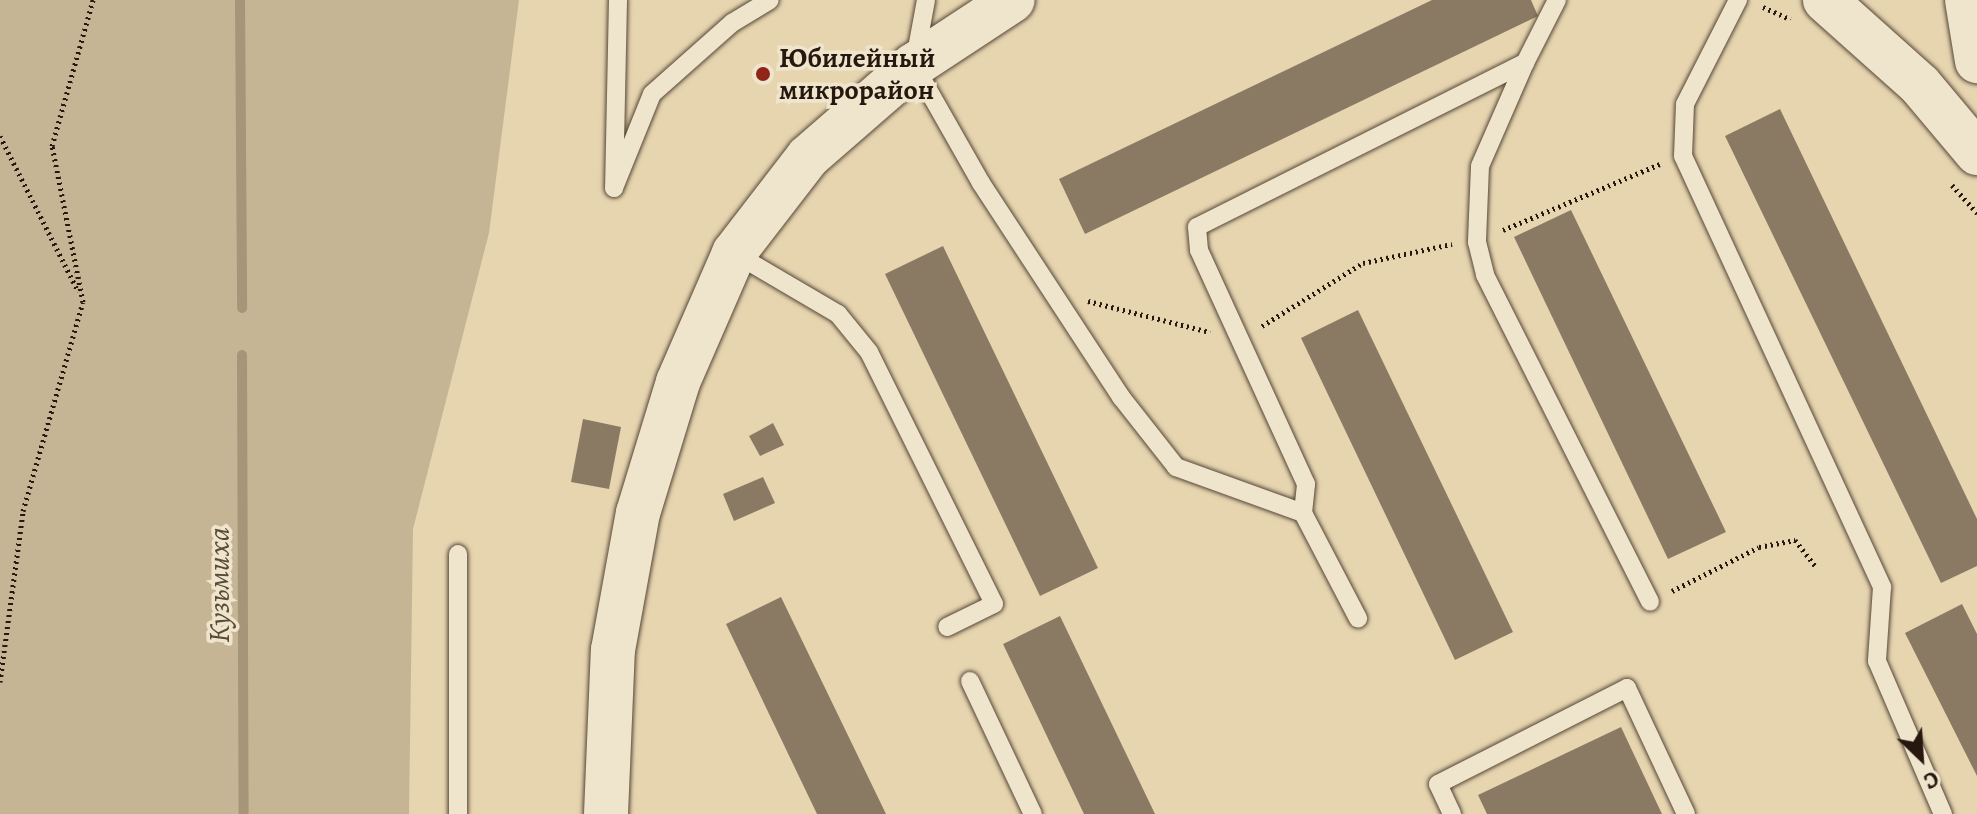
<!DOCTYPE html>
<meta charset="utf-8">
<style>
body{margin:0}
#map{position:relative;width:1977px;height:814px;overflow:hidden;background:#e7d5b0;font-family:Alegreya,serif}
div>[style]{position:absolute}
[style*='--x']{left:calc(var(--x)*1px);top:calc(var(--y)*1px);width:calc(var(--w)*1px);rotate:calc(var(--a)*1deg)}
.green>*{inset:0;background:#c6b595}
.stream>*{height:10px;margin:-5px;padding:0 5px;transform-origin:5px;border-radius:5px;background:#a59579}
.building>*{inset:0;background:#8a7a63}
.path>*{height:5px;margin-top:-2.5px;transform-origin:0;background:repeating-linear-gradient(90deg,#26180f 0 2px,transparent 0 6px)}
.roads{filter:drop-shadow(0 0 2px #564737) drop-shadow(0 0 2px #564737)}
.lane>*{height:18px;margin:-9px;padding:0 9px;transform-origin:9px;border-radius:9px;background:#efe4cc}
.secondary>*{height:44px;margin:-22px;padding:0 22px;transform-origin:22px;border-radius:22px;background:#efe4cc}
.dots>*{width:22px;height:22px;translate:-50% -50%;box-sizing:border-box;border:4px solid #efe4cc;border-radius:50%}
span{translate:-50% -50%;white-space:nowrap;text-align:center;line-height:1.15;-webkit-text-stroke:7px #efe4cc;paint-order:stroke}
.poi-label{font-size:28px;color:#26180f;font-weight:700}
.left{translate:0 -50%;text-align:left}
.water-label{font-size:30px;color:#594a39;font-style:italic}
.north{position:absolute;left:1881px;top:718px;width:80px;height:80px;-webkit-text-stroke:6px #efe4cc;paint-order:stroke;rotate:155deg;font-size:22px;font-weight:700;line-height:32px;text-align:center;color:#26180f}
.north::after{content:'';display:block;margin:auto;width:28px;height:36px;background:#26180f;clip-path:polygon(50% 0,100% 100%,50% 72%,0 100%)}
</style>
<div id="map">
<div class="green">
<div style="clip-path:polygon(0 0,519px 0,489px 233px,413px 529px,409px 814px,0 814px)"></div>
</div>
<div class="stream">
<div style="--x:240;--y:0;--w:308;--a:89.6"></div>
<div style="--x:242;--y:355;--w:459;--a:89.8"></div>
</div>
<div class="building">
<div style="clip-path:polygon(1432px 0,1531px 0,1538px 16px,1085px 234px,1059px 179px)"></div>
<div style="clip-path:polygon(1780px 109px,1977px 519px,1977px 566px,1941px 583px,1725px 136px)"></div>
<div style="clip-path:polygon(1571px 210px,1726px 532px,1668px 559px,1514px 237px)"></div>
<div style="clip-path:polygon(943px 246px,1098px 568px,1040px 596px,885px 274px)"></div>
<div style="clip-path:polygon(1358px 310px,1513px 632px,1455px 660px,1301px 338px)"></div>
<div style="clip-path:polygon(583px 419px,621px 427px,609px 489px,571px 482px)"></div>
<div style="clip-path:polygon(773px 423px,784px 445px,760px 456px,749px 436px)"></div>
<div style="clip-path:polygon(763px 477px,775px 503px,734px 521px,723px 494px)"></div>
<div style="clip-path:polygon(781px 597px,886px 814px,817px 814px,726px 624px)"></div>
<div style="clip-path:polygon(1962px 604px,1977px 634px,1977px 776px,1905px 633px)"></div>
<div style="clip-path:polygon(1060px 616px,1155px 814px,1084px 814px,1003px 644px)"></div>
<div style="clip-path:polygon(1621px 727px,1662px 814px,1487px 814px,1478px 795px)"></div>
</div>
<div class="path">
<div style="--x:1763;--y:7;--w:30;--a:24"></div>
<div style="--x:0;--y:136;--w:174;--a:63.3"></div>
<div style="--x:1952;--y:185;--w:38;--a:48"></div>
<div style="--x:1503;--y:230;--w:170;--a:-22.8"></div>
<div style="--x:1088;--y:301;--w:126;--a:14.3"></div>
<div style="--x:1262;--y:326;--w:119;--a:-32"></div>
<div style="--x:1363;--y:263;--w:91;--a:-12.1"></div>
<div style="--x:1672;--y:591;--w:97;--a:-26.8"></div>
<div style="--x:1759;--y:547;--w:37;--a:-11"></div>
<div style="--x:1795;--y:540;--w:34;--a:52"></div>
<div style="--x:0;--y:682;--w:173;--a:-82.3"></div>
<div style="--x:23;--y:511;--w:217;--a:-74"></div>
<div style="--x:83;--y:302;--w:159;--a:-101.2"></div>
<div style="--x:52;--y:146;--w:152;--a:-74.3"></div>
</div>
<div class="roads">
<div class="lane">
<div style="--x:618;--y:0;--w:188;--a:91.2"></div>
<div style="--x:614;--y:188;--w:101;--a:-68"></div>
<div style="--x:652;--y:94;--w:107;--a:-41.6"></div>
<div style="--x:732;--y:23;--w:44;--a:-31.2"></div>
<div style="--x:926;--y:0;--w:66;--a:100.5"></div>
<div style="--x:914;--y:65;--w:136;--a:60.4"></div>
<div style="--x:981;--y:183;--w:256;--a:56.8"></div>
<div style="--x:1121;--y:397;--w:89;--a:51.8"></div>
<div style="--x:1176;--y:467;--w:135;--a:19.9"></div>
<div style="--x:1303;--y:513;--w:119;--a:62.4"></div>
<div style="--x:1738;--y:0;--w:117;--a:117"></div>
<div style="--x:1685;--y:104;--w:52;--a:92.2"></div>
<div style="--x:1683;--y:156;--w:475;--a:65.2"></div>
<div style="--x:1882;--y:587;--w:74;--a:93.9"></div>
<div style="--x:1877;--y:661;--w:167;--a:66.7"></div>
<div style="--x:1525;--y:63;--w:112;--a:113.6"></div>
<div style="--x:1480;--y:166;--w:76;--a:92.3"></div>
<div style="--x:1477;--y:242;--w:34;--a:76"></div>
<div style="--x:1485;--y:275;--w:366;--a:63.2"></div>
<div style="--x:734;--y:253;--w:121;--a:30.4"></div>
<div style="--x:838;--y:314;--w:49;--a:50.8"></div>
<div style="--x:869;--y:352;--w:281;--a:63.6"></div>
<div style="--x:994;--y:604;--w:52;--a:153.9"></div>
<div style="--x:1303;--y:513;--w:29;--a:-84"></div>
<div style="--x:1306;--y:484;--w:257;--a:-114.6"></div>
<div style="--x:1199;--y:250;--w:23;--a:-95"></div>
<div style="--x:1197;--y:227;--w:367;--a:-26.6"></div>
<div style="--x:1525;--y:63;--w:71;--a:-63.1"></div>
<div style="--x:970;--y:681;--w:147;--a:64.7"></div>
<div style="--x:458;--y:814;--w:260;--a:-90"></div>
<div style="--x:1452;--y:814;--w:33;--a:-115"></div>
<div style="--x:1438;--y:784;--w:212;--a:-26.9"></div>
<div style="--x:1627;--y:688;--w:139;--a:64.9"></div>
</div>
<div class="secondary">
<div style="--x:1825;--y:0;--w:127;--a:41.8"></div>
<div style="--x:1920;--y:85;--w:89;--a:50"></div>
<div style="--x:1967;--y:0;--w:62;--a:80.7"></div>
<div style="--x:606;--y:814;--w:164;--a:-87.6"></div>
<div style="--x:613;--y:650;--w:139;--a:-79.7"></div>
<div style="--x:638;--y:513;--w:137;--a:-73"></div>
<div style="--x:678;--y:382;--w:141;--a:-66.5"></div>
<div style="--x:734;--y:253;--w:121;--a:-52.4"></div>
<div style="--x:808;--y:157;--w:140;--a:-41"></div>
<div style="--x:914;--y:65;--w:118;--a:-33.3"></div>
</div>
</div>
<div class="dots">
<div style="left:763px;top:74px;background:#8f2418"></div>
</div>
<div class="poi-label">
<span class="left" style="left:779px;top:74px">Юбилейный<br>микрорайон</span>
</div>
<div class="water-label">
<span style="left:219px;top:585px;rotate:-90deg">Кузьмиха</span>
</div>
<div class="north">С</div>
</div>
